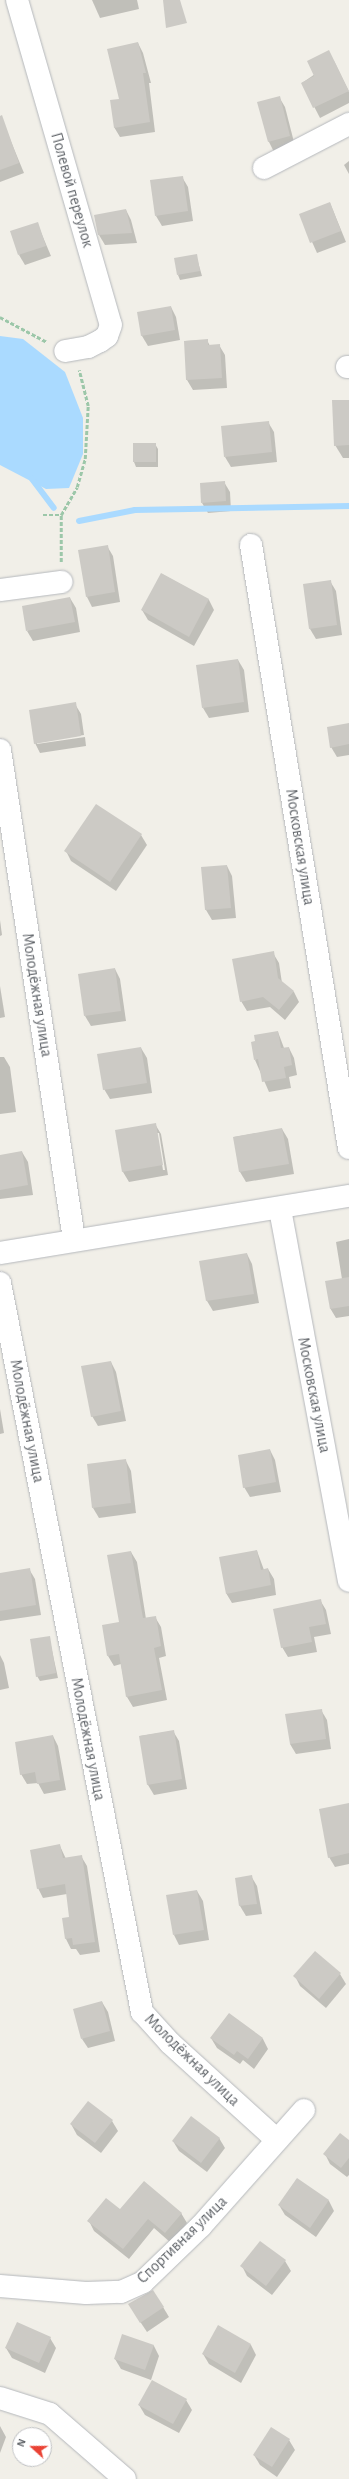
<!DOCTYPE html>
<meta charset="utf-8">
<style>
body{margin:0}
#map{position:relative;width:349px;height:2479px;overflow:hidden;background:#f1efe8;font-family:"Alegreya Sans",sans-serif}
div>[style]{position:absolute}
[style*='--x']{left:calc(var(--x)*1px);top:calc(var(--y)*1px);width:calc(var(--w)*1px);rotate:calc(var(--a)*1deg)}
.water>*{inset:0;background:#aadaff}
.shadow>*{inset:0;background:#0003}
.stream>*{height:6px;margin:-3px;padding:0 3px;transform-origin:3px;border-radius:3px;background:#aadaff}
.building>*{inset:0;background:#cccac5}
.path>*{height:2.5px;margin-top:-1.25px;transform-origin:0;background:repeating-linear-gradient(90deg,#9cc7a9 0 4px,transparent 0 6px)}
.roads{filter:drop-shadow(0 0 1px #b5b8bc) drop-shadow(0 0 1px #b5b8bc)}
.minor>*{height:22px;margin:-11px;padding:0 11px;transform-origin:11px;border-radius:11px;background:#fff}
span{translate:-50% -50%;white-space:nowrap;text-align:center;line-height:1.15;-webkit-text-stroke:3px #fff;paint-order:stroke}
.street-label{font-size:16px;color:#5f6368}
.north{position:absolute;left:12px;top:2427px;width:40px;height:40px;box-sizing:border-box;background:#fff;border:1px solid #bfc1c3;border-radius:50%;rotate:291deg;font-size:11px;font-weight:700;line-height:16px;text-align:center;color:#5f6368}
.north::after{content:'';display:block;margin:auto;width:14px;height:18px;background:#ea4335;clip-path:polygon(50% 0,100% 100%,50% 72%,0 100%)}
</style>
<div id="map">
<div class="water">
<div style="clip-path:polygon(0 336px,23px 339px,65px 372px,83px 418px,83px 454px,69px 488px,46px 489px,0 465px)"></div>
</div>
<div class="shadow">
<div style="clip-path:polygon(92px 0,137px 0,139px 9px,100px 18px)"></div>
<div style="clip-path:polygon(138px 43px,143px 53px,151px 83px,149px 83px,155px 132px,120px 137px,114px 127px)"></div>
<div style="clip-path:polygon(334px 61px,349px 92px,349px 103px,320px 118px,302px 83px)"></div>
<div style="clip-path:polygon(279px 97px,285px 107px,295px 146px,274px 152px,269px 142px,258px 103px)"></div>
<div style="clip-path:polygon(7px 132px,24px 173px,0 182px,0 134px)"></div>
<div style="clip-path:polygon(349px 161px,349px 174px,344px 165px)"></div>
<div style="clip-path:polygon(182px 177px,188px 187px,193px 221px,162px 226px,156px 216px)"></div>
<div style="clip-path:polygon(330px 203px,346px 242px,317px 253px,300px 215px)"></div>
<div style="clip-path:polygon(126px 210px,131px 220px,137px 243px,105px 245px,99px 235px)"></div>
<div style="clip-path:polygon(37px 223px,51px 256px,25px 265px,19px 255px)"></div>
<div style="clip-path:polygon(196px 255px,202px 276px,180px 280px,178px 275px)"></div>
<div style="clip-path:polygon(171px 307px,176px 317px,180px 340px,148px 346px,142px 336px,138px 313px)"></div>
<div style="clip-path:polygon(207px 340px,210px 346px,219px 345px,225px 355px,227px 388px,193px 390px,187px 380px,185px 341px)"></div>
<div style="clip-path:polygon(349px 401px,349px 458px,343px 458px,335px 445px)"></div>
<div style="clip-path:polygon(268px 422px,274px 432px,277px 462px,231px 467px,225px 457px)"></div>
<div style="clip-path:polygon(155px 444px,158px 449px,158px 467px,136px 467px,134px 462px)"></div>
<div style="clip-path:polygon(224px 482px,230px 492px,231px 511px,208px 513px,202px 503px)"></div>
<div style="clip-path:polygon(107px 546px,113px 556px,120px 602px,92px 607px,87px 597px)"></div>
<div style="clip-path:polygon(162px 574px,209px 600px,214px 610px,194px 646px,148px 620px,142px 610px)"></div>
<div style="clip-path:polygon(330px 581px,336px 591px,342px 635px,316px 639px,310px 629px)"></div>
<div style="clip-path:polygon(70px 598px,76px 608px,80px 632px,33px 641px,27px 631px)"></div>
<div style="clip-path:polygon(238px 660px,244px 670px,249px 712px,209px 718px,203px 708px)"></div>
<div style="clip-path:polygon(75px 704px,81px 714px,84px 735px,37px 742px,37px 744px,85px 737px,86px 746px,40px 753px,35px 743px)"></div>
<div style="clip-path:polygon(349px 725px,349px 755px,337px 757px,331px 747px)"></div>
<div style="clip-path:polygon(141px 835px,147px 845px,116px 891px,71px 861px,66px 851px)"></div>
<div style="clip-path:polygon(227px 866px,232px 876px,236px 918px,212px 920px,206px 910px,202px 868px)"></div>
<div style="clip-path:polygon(0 920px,2px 935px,0 936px)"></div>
<div style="clip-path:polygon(273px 953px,279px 963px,282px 983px,294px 992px,299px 1002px,285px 1020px,270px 1007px,247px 1011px,241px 1001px)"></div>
<div style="clip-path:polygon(115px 969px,120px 979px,126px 1021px,91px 1026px,85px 1016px)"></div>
<div style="clip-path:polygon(0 986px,5px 1017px,0 1018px)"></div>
<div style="clip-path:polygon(278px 1032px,284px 1048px,289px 1048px,294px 1058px,297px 1075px,289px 1077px,291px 1088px,269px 1092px,255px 1060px)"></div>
<div style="clip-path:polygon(141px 1048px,147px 1058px,152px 1093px,110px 1099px,104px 1089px)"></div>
<div style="clip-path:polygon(0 1057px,4px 1057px,10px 1067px,16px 1112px,0 1114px)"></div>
<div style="clip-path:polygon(evenodd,155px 1124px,161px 1134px,168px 1175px,129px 1182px,123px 1172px,116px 1131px,155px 1124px,157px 1133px,159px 1133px,165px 1170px,163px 1170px,157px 1133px)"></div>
<div style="clip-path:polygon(282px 1129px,288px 1139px,294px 1174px,246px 1182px,240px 1172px,234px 1137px)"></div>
<div style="clip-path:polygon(22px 1152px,28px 1162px,33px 1195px,0 1199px,0 1156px)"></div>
<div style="clip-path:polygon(349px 1239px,349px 1316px,336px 1318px,330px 1308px,342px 1279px,336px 1242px)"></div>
<div style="clip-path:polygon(247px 1254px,252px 1264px,259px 1303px,213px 1311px,207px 1301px,201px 1262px)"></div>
<div style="clip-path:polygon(111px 1362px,116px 1372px,126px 1421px,98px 1426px,92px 1416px)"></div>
<div style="clip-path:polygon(0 1409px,4px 1433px,0 1434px)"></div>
<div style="clip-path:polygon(270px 1450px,275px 1460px,281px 1492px,250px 1497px,244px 1487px)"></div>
<div style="clip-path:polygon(126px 1461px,131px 1471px,136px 1513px,99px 1518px,93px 1508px)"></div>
<div style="clip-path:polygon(257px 1551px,264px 1570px,268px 1569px,274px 1579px,276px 1595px,232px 1603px,226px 1593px)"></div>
<div style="clip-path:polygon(131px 1552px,137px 1562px,146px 1619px,155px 1617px,161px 1627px,166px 1656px,159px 1658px,167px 1700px,133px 1707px,127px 1697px,121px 1664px,114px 1666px,108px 1656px,120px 1623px)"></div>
<div style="clip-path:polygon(29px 1569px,35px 1579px,41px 1615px,0 1621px,0 1574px)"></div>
<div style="clip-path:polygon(320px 1600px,326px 1610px,331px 1634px,314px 1637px,317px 1652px,288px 1657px,282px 1647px)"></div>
<div style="clip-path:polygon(49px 1637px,58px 1678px,40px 1681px,37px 1676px)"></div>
<div style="clip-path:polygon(0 1655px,4px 1663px,9px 1688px,0 1690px)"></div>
<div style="clip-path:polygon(321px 1710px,327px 1720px,331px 1749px,296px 1754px,290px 1744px)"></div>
<div style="clip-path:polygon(173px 1731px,179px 1741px,187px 1789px,154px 1795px,148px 1785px,140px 1736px)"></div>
<div style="clip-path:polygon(53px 1736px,58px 1746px,66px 1790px,44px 1794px,38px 1783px,27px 1784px,21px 1774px)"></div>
<div style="clip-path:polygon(349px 1804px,349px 1864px,335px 1867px,329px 1857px)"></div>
<div style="clip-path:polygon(60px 1846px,66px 1859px,81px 1856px,87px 1866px,100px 1952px,80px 1955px,76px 1949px,71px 1949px,66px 1939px,63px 1919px,70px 1918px,67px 1894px,43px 1898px,38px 1888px)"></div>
<div style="clip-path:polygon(251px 1876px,257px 1886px,262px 1914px,246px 1916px,240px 1906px,236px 1879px)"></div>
<div style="clip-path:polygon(197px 1891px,203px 1901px,209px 1940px,179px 1945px,174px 1935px)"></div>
<div style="clip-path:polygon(315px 1952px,340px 1974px,346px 1984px,326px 2008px,300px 1986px,295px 1976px)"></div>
<div style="clip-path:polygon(102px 2002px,108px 2012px,115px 2041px,88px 2048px,82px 2039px)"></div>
<div style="clip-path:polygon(229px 2014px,263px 2039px,268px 2049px,254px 2069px,243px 2060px,240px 2064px,217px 2048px,211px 2038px)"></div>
<div style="clip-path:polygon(112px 2121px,118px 2131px,101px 2153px,77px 2135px,71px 2124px)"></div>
<div style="clip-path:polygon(219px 2138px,225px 2148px,207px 2172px,179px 2151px,173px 2141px)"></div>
<div style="clip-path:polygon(349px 2141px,349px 2175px,347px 2177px,330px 2164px,325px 2154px)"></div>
<div style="clip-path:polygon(297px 2179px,329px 2201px,334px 2211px,316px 2237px,285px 2215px,279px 2205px)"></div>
<div style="clip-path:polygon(120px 2211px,181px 2213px,187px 2223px,171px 2243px,154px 2228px,129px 2259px,94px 2231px,89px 2221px)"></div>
<div style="clip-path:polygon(285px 2261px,291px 2271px,272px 2295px,247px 2276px,242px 2266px)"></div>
<div style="clip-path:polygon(163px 2307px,169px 2317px,147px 2332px,135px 2314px)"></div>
<div style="clip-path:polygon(218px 2327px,251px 2345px,256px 2355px,241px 2383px,209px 2364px,203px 2354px)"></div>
<div style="clip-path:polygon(123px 2335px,154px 2346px,159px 2356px,151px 2380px,121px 2369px,115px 2359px)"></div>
<div style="clip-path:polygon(50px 2338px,56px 2348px,45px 2373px,12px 2358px,6px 2348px)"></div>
<div style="clip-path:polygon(186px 2400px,192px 2410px,179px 2433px,145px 2415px,139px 2405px)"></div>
<div style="clip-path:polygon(0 2426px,6px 2437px,0 2453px)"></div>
<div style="clip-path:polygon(289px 2440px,295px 2450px,277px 2477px,260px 2465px,254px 2455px)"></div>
</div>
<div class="stream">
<div style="--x:32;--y:479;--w:36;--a:53"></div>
<div style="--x:79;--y:521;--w:57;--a:-11.1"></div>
<div style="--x:135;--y:510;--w:214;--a:-1.1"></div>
</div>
<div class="building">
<div style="clip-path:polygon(163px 0,180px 0,187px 23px,166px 28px)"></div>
<div style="clip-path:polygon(138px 42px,146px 73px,143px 73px,150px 122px,114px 128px,110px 100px,119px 99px,107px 49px)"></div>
<div style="clip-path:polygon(329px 50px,349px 91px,313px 108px,301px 83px,314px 76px,307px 61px)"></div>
<div style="clip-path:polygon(280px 96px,290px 136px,268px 142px,257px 102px)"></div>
<div style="clip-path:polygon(2px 115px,19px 163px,0 170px,0 116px)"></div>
<div style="clip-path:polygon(183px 176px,188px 211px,155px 216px,150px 180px)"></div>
<div style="clip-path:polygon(330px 202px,341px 231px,310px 243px,299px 214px)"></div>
<div style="clip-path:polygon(126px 209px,132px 233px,98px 235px,94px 215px)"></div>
<div style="clip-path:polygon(38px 222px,46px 246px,18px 255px,10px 231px)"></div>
<div style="clip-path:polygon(197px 254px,200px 271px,177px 275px,174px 258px)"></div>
<div style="clip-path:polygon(171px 306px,175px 330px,141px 336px,137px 312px)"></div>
<div style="clip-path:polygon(208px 339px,208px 345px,220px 344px,222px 378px,186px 380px,184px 341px)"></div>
<div style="clip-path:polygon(332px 400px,349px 400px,349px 445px,334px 446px)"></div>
<div style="clip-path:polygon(269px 421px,272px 452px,224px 457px,221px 426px)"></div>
<div style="clip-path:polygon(133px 443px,156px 443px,156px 462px,133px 462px)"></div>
<div style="clip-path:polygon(225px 481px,226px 501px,201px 503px,200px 483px)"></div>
<div style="clip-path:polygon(108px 545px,115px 592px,86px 597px,78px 550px)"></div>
<div style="clip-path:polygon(161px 573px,209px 599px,189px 637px,141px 610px)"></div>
<div style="clip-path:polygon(331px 580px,337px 625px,309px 629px,303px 584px)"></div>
<div style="clip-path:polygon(70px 597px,75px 622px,26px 631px,22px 606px)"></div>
<div style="clip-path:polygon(238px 659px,244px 702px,202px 708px,196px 665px)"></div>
<div style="clip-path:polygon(76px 702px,81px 736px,34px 744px,29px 710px)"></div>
<div style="clip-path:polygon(349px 723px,349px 744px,330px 748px,327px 727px)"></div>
<div style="clip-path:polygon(96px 804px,142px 834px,110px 882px,64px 851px)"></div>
<div style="clip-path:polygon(227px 865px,231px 908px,205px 910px,201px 867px)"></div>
<div style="clip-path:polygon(274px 951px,278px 978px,294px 991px,279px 1010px,263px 997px,240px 1002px,232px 959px)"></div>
<div style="clip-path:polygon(115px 968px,121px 1011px,84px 1016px,78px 974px)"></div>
<div style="clip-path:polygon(278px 1031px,281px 1048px,289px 1047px,292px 1065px,284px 1067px,286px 1078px,262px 1082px,258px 1059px,254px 1060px,251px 1042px,255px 1041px,254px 1035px)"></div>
<div style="clip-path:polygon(141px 1047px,147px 1083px,103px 1090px,97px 1054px)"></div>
<div style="clip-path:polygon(156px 1123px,163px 1165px,122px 1172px,115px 1130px)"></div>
<div style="clip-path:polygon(282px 1128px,289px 1164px,239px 1172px,233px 1137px)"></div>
<div style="clip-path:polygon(22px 1151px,28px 1185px,0 1190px,0 1155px)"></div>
<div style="clip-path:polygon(247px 1253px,254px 1294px,206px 1301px,199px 1261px)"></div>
<div style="clip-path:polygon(349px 1277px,349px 1306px,330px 1309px,325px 1281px)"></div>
<div style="clip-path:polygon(111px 1361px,121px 1411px,91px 1417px,81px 1366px)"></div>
<div style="clip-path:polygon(270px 1449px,276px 1482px,243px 1488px,238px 1455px)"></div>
<div style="clip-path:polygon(126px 1459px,131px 1503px,92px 1508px,87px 1464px)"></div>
<div style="clip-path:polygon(257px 1550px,261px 1570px,268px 1568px,271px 1585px,226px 1594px,219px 1557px)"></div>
<div style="clip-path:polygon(131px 1551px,143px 1618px,156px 1616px,161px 1646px,154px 1648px,162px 1690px,126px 1697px,119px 1654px,107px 1656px,102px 1625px,119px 1622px,107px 1555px)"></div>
<div style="clip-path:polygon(30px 1568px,36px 1605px,0 1611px,0 1573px)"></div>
<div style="clip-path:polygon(321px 1599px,326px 1624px,309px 1627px,312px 1642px,281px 1648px,273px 1609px)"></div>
<div style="clip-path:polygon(50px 1636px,56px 1673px,36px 1677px,30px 1639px)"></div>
<div style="clip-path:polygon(322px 1709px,326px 1739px,290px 1744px,285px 1714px)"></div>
<div style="clip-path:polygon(174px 1730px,182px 1779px,147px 1785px,139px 1736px)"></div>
<div style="clip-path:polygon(53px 1735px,60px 1780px,37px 1784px,35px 1772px,20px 1775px,15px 1742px)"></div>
<div style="clip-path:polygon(349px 1803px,349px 1853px,328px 1858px,319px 1809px)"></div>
<div style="clip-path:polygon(60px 1844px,63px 1858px,82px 1855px,95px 1942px,73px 1945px,72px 1938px,65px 1939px,62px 1918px,69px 1917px,65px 1884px,37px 1889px,30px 1850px)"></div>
<div style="clip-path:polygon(252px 1875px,257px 1904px,239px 1906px,235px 1878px)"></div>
<div style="clip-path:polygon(197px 1890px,204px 1930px,173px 1935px,166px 1895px)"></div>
<div style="clip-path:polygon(315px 1951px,341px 1973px,319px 1999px,293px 1976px)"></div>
<div style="clip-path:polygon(102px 2001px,110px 2031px,81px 2039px,73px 2009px)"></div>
<div style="clip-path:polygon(229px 2013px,263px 2038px,248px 2059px,237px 2051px,234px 2055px,210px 2038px)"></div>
<div style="clip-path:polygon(88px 2101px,113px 2120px,95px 2143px,70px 2124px)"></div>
<div style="clip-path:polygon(191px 2116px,220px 2138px,201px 2163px,172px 2141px)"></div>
<div style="clip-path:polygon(340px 2133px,349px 2140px,349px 2158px,341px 2168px,323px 2154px)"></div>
<div style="clip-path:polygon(297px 2178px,329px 2200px,310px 2228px,278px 2205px)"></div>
<div style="clip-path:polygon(144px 2181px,182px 2213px,165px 2233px,148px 2219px,123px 2249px,87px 2221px,106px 2198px,120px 2209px)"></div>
<div style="clip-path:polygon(260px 2241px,286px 2260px,266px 2286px,240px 2266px)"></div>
<div style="clip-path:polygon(153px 2290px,164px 2307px,140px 2323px,128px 2304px)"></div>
<div style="clip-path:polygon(17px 2322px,51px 2337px,39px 2363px,5px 2348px)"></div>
<div style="clip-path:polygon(218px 2325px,251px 2344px,235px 2373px,202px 2354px)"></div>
<div style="clip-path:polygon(122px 2334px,154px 2345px,145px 2370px,114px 2359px)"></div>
<div style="clip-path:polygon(152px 2380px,187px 2399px,173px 2424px,138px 2405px)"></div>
<div style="clip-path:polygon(271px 2427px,290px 2439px,272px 2467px,253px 2455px)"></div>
</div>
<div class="path">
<div style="--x:0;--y:317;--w:53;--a:28"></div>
<div style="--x:43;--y:515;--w:18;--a:0"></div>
<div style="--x:61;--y:515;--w:32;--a:-60"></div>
<div style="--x:77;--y:487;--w:29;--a:-74"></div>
<div style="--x:85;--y:459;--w:53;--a:-86.8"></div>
<div style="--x:88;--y:406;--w:37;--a:-104"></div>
<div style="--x:61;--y:562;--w:47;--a:-90"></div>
</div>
<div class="roads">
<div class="minor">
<div style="--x:17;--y:0;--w:338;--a:73.9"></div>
<div style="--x:111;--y:325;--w:12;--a:110"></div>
<div style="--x:107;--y:336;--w:9;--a:144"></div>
<div style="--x:100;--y:341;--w:13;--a:153"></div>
<div style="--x:88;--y:347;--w:23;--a:170"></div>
<div style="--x:264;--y:168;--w:96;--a:-27.4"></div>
<div style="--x:347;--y:367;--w:2;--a:0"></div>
<div style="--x:251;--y:545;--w:611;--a:80.77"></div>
<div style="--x:0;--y:590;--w:62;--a:-7.5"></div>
<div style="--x:0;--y:750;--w:496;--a:81.4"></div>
<div style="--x:280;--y:1209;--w:378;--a:79.5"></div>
<div style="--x:0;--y:1253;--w:354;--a:-9.3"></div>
<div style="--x:0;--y:1283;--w:743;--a:78.98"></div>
<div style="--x:142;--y:2012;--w:42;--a:47.9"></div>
<div style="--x:170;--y:2043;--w:144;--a:42.2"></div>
<div style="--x:0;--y:2286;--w:86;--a:4.7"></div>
<div style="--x:86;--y:2293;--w:35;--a:-2"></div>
<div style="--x:121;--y:2292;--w:24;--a:-24"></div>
<div style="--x:143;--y:2282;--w:81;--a:-44"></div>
<div style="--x:201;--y:2226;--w:155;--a:-48.4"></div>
<div style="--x:0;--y:2398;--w:52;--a:17.7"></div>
<div style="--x:50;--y:2414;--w:99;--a:40.9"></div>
</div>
</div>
<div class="street-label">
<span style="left:72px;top:190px;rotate:74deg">Полевой переулок</span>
<span style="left:300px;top:847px;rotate:81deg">Московская улица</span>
<span style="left:37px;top:995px;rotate:81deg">Молодёжная улица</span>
<span style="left:314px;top:1395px;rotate:79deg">Московская улица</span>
<span style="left:27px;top:1421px;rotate:79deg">Молодёжная улица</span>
<span style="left:88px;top:1739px;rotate:79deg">Молодёжная улица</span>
<span style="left:192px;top:2060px;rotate:44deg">Молодёжная улица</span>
<span style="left:182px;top:2240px;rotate:-44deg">Спортивная улица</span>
</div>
<div class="north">N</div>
</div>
